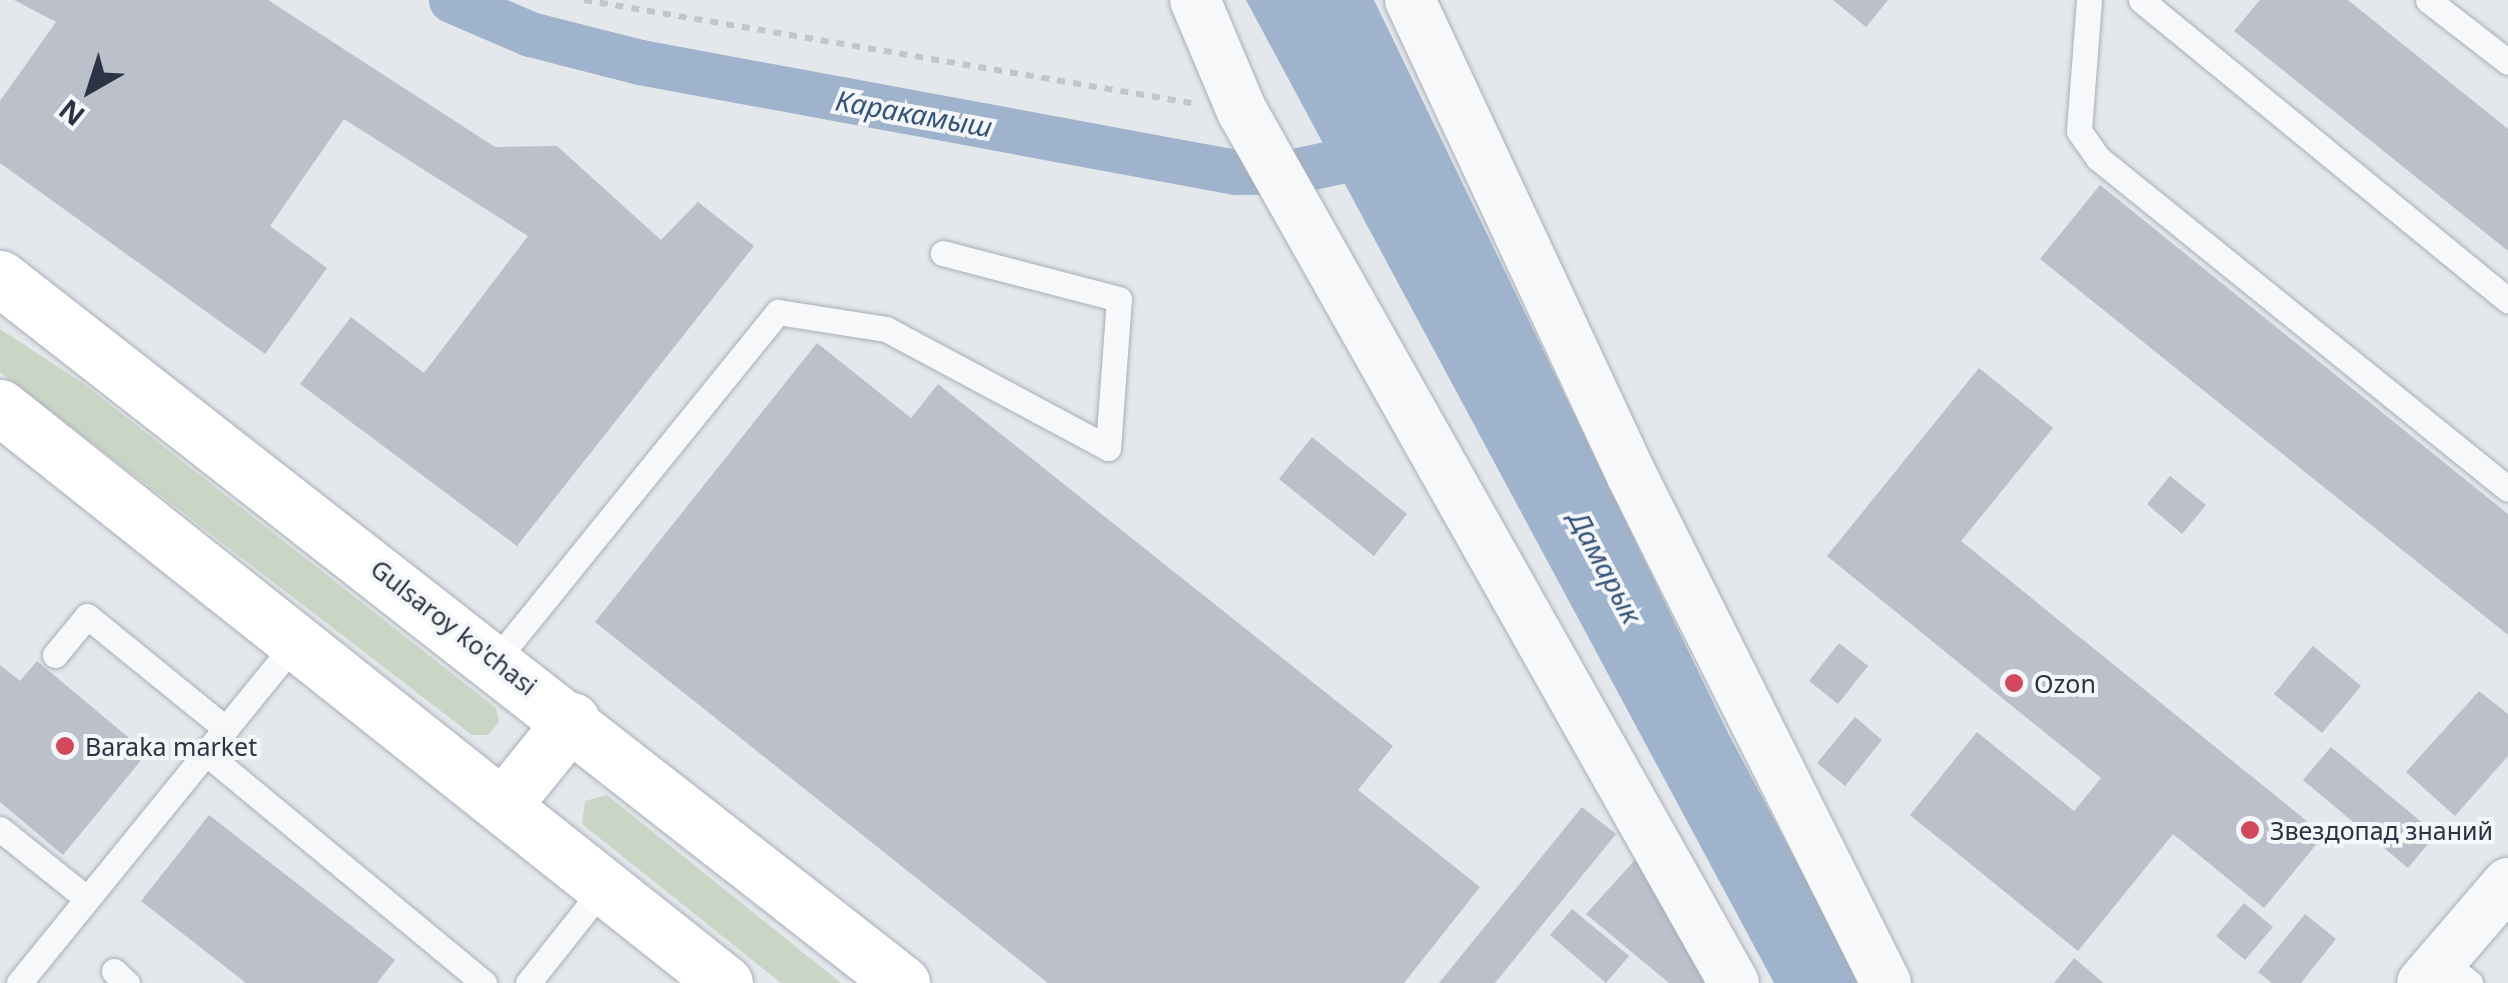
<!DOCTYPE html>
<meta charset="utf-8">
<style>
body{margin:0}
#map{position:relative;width:2508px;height:983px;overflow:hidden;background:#e4e7ec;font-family:"Noto Sans",sans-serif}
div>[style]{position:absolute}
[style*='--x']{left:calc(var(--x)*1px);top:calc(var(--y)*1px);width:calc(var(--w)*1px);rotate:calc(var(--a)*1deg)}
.green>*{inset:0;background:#c9d6c5}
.water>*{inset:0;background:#9fb4cc}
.canal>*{height:45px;margin:-22.5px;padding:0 22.5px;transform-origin:22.5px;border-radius:22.5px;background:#9fb4cc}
.building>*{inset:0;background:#bbc0ca}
.path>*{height:6px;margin-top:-3px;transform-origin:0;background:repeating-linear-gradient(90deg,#c2c5cb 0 8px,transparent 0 16px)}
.roads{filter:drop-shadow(0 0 2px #a9aeb7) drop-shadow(0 0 2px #a9aeb7)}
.lane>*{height:25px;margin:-12.5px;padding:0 12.5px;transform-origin:12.5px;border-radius:12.5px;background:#f7f8fa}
.street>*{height:50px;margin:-25px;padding:0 25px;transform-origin:25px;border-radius:25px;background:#f7f8fa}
.secondary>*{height:55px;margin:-27.5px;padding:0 27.5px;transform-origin:27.5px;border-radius:27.5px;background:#fff}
.dots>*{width:28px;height:28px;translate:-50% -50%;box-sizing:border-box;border:5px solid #f4f6f9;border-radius:50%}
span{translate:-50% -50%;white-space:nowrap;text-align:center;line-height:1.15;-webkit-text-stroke:8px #f4f6f9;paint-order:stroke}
.street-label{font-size:25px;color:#2b3445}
.poi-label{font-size:25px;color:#2b3445}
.left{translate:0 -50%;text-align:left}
.water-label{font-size:28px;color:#34527a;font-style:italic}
.north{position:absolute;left:40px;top:40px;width:100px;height:100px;-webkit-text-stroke:8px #f4f6f9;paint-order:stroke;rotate:219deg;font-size:28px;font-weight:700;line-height:40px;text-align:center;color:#2b3445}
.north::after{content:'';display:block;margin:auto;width:35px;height:45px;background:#2b3445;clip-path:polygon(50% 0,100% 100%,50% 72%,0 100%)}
</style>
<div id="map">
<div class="green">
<div style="clip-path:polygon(0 329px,84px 384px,496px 708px,499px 722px,488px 735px,472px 735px,0 372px)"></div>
<div style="clip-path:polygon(607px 795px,841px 983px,781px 983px,582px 824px,585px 801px)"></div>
</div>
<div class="water">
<div style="clip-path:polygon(1246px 0,1374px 0,1728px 733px,1861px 983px,1774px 983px)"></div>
</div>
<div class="canal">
<div style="--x:451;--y:0;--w:86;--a:23.3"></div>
<div style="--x:530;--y:34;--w:114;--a:14.3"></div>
<div style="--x:640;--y:62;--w:606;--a:10.46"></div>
<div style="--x:1236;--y:172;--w:58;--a:-1"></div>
<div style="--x:1294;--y:171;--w:94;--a:-12.3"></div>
</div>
<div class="building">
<div style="clip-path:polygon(14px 0,268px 0,495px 147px,557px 146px,661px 240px,698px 202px,754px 246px,517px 546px,300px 384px,351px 317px,424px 373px,528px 236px,344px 119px,270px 226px,327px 268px,265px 354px,0 163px,0 101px,56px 22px)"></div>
<div style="clip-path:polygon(1833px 0,1888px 0,1866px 27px)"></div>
<div style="clip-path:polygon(2260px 0,2348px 0,2508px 129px,2508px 251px,2234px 31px)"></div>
<div style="clip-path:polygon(2100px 185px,2508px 514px,2508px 635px,2040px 259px)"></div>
<div style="clip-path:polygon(817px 343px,911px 418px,938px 384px,1393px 746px,1358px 790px,1480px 887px,1404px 983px,1048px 983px,595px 622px)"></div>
<div style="clip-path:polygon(1979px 368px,2053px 428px,1961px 541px,2324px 835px,2264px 908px,2173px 834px,2078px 951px,1910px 815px,1977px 732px,2074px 811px,2101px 778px,1827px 556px)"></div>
<div style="clip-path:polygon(1312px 437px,1407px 514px,1374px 556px,1279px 479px)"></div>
<div style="clip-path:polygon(2170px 476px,2206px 505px,2182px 534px,2147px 504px)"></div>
<div style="clip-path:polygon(1839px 643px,1868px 666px,1838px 704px,1809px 681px)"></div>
<div style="clip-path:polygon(2313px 646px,2361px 686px,2322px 733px,2274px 694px)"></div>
<div style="clip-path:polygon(37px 661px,147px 753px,63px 855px,0 802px,0 665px,20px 681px)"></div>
<div style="clip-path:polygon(2479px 691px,2508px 714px,2508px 756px,2455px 816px,2406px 772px)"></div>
<div style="clip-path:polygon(1855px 717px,1882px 740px,1845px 786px,1817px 763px)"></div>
<div style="clip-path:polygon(2331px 747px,2436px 834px,2408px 868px,2303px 780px)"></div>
<div style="clip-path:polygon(1582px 807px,1616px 834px,1495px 983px,1439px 983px)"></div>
<div style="clip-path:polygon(209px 815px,395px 960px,377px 983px,246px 983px,141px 901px)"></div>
<div style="clip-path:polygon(1644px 850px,1719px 966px,1705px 983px,1669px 983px,1586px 914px)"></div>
<div style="clip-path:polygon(2244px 903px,2273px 927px,2245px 960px,2216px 936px)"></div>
<div style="clip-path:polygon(1572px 909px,1629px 956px,1606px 983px,1550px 935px)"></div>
<div style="clip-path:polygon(2305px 914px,2336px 939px,2301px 983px,2272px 983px,2258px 972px)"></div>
<div style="clip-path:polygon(2074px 958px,2104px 983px,2054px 983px)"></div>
</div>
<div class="path">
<div style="--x:584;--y:0;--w:616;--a:9.63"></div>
</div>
<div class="roads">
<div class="lane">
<div style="--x:2089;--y:0;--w:131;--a:94.4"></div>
<div style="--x:2079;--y:131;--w:33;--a:55"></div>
<div style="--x:2098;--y:158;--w:527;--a:38.91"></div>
<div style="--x:2141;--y:0;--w:474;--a:39.3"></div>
<div style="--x:2428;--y:0;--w:101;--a:37.8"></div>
<div style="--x:55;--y:655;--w:50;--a:-50.6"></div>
<div style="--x:87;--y:616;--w:179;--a:39.1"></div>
<div style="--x:496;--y:660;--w:448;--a:-51"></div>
<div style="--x:778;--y:312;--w:109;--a:8.9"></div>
<div style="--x:886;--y:329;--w:252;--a:28.2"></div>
<div style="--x:1108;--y:448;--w:149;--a:-85.8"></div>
<div style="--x:1119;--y:299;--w:182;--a:-165.4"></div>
<div style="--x:206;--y:753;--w:361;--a:39.6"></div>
<div style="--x:0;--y:829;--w:110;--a:38.7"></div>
<div style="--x:2441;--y:960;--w:37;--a:38"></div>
<div style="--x:114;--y:971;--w:18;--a:43"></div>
<div style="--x:19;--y:983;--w:444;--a:-50.9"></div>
<div style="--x:528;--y:983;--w:124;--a:-51.6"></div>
</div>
<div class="street">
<div style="--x:1195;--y:0;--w:121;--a:67.1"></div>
<div style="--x:1242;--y:111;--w:1001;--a:60.57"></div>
<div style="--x:1410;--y:0;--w:525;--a:65"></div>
<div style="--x:1632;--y:476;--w:567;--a:63.39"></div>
<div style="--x:2422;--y:983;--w:132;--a:-49.3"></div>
</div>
<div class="secondary">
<div style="--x:0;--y:278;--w:1145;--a:38.01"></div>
<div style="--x:0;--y:407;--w:926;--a:38.47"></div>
<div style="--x:504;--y:804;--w:108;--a:-51"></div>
</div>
</div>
<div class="dots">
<div style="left:2014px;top:683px;background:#d1495b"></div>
<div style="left:65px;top:746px;background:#d1495b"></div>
<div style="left:2250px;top:830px;background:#d1495b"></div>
</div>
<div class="street-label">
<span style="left:454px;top:627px;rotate:38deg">Gulsaroy ko'chasi</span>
</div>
<div class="poi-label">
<span class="left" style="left:2034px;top:683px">Ozon</span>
<span class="left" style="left:85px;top:746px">Baraka market</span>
<span class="left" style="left:2270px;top:830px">Звездопад знаний</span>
</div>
<div class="water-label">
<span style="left:914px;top:113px;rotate:10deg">Каракамыш</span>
<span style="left:1606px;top:567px;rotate:62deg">Дамарык</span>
</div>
<div class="north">N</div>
</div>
